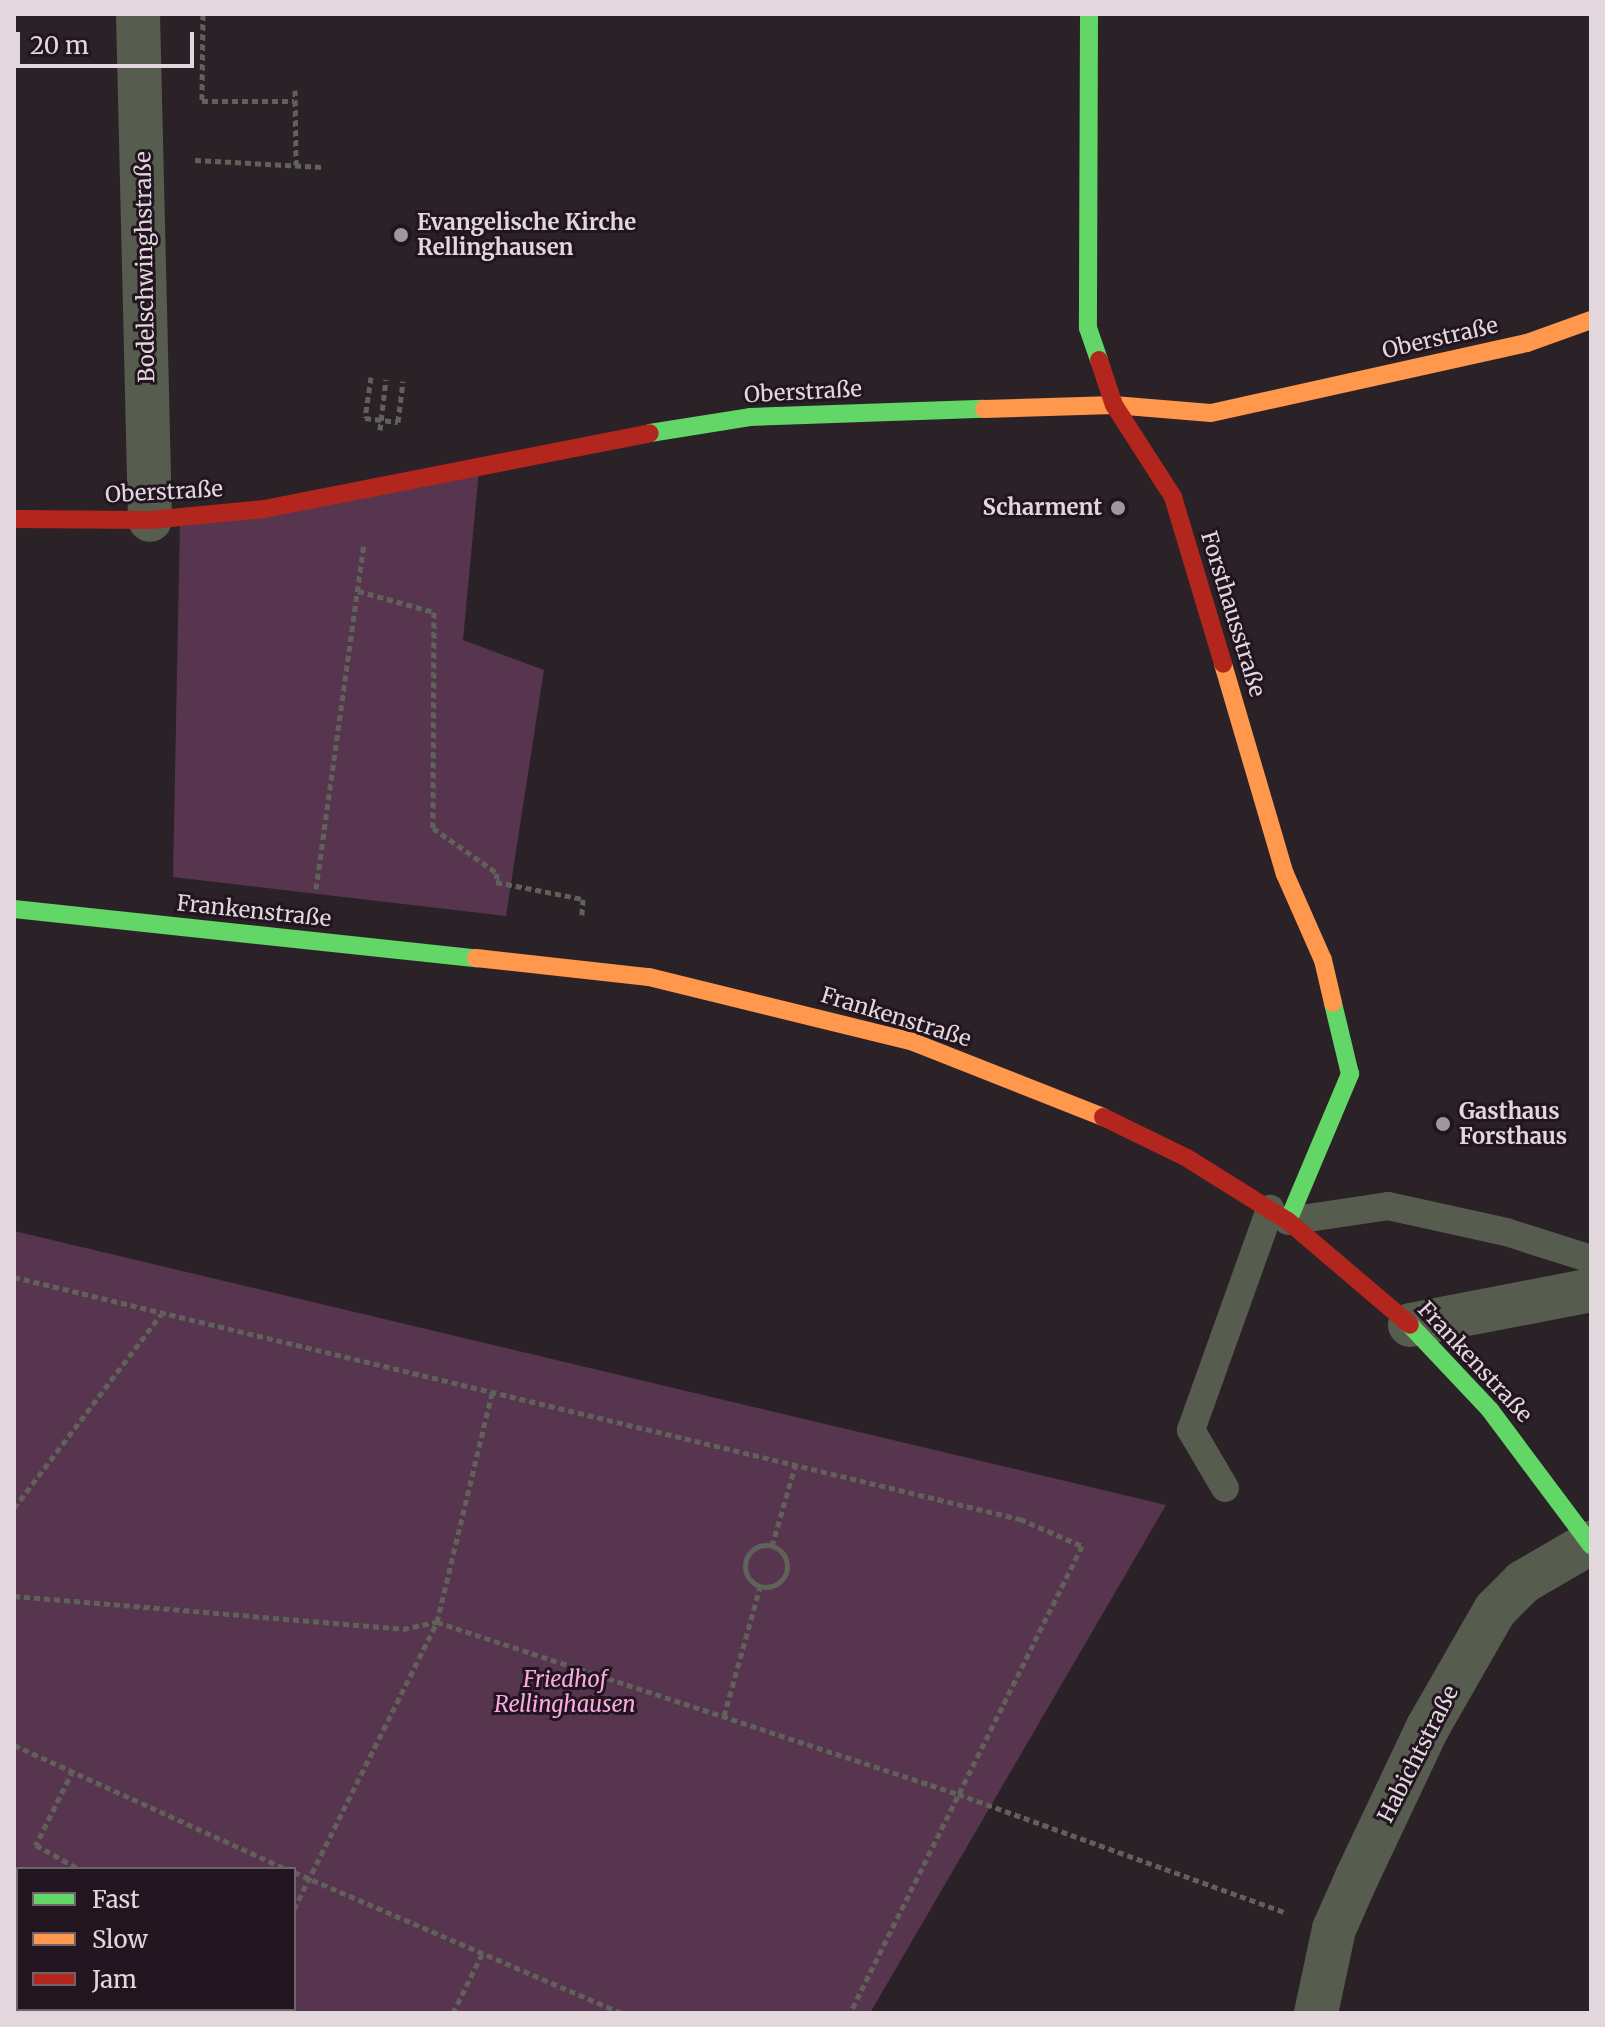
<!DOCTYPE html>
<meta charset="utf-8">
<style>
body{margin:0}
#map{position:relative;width:1605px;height:2027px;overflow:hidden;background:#2a2227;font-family:Merriweather,serif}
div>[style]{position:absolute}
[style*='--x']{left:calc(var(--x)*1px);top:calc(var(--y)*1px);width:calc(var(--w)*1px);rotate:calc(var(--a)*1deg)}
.green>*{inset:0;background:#58354f}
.path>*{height:5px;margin-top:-2.5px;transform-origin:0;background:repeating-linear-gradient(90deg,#60625a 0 6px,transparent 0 10px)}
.path>.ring{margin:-2.5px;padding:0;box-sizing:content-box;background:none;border:5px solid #60625a;border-radius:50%}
.lane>*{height:28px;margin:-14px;padding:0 14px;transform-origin:14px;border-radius:14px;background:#565d4f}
.street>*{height:44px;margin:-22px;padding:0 22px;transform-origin:22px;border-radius:22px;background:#565d4f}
.fast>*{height:18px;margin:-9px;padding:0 9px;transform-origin:9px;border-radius:9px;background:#63d668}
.slow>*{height:18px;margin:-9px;padding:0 9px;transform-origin:9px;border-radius:9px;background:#ff974d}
.jam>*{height:18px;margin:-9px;padding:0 9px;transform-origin:9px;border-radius:9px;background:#b3261e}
.dots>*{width:22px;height:22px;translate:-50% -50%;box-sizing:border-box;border:4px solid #23151f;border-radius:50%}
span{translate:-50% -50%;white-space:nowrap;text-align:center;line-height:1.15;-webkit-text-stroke:6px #23151f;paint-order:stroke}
.poi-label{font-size:22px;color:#e1d7dd;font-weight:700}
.left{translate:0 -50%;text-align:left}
.right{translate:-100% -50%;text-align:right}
.street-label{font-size:22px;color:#e1d7dd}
.park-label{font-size:22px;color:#faabe4;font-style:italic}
.frame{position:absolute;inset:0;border:16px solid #e1d7dd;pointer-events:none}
.legend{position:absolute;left:16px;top:1867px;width:280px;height:144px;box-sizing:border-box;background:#23151f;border:2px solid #6f636b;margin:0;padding:10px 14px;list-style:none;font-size:24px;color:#e1d7dd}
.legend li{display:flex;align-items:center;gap:16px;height:40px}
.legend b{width:40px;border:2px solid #6f636b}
.scale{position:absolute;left:16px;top:32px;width:178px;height:36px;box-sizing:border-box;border:4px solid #e1d7dd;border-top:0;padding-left:10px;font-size:24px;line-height:28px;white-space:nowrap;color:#e1d7dd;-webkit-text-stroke:6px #23151f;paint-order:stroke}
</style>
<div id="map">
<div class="green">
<div style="clip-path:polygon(479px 470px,463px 640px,544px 670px,506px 916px,173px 877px,180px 521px)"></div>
<div style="clip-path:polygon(evenodd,14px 1231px,1166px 1505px,870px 2013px,14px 2013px,14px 1231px,18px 1869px,294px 1869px,294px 2009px,18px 2009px,18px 1869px)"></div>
</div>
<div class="path">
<div style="--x:203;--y:14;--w:87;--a:90.7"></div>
<div style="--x:202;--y:101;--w:92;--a:0"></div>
<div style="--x:295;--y:90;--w:75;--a:89.2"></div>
<div style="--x:195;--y:160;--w:128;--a:3.1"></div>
<div style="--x:371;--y:377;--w:41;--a:98.3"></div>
<div style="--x:365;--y:418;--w:33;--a:7"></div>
<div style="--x:398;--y:422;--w:41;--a:-83"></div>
<div style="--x:380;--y:430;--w:51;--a:-83.3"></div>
<div style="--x:358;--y:591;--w:79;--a:15.4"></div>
<div style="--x:434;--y:612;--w:216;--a:90.3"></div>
<div style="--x:433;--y:828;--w:78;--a:35.1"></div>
<div style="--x:497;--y:873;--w:9;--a:96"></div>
<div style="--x:496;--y:882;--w:89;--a:11.1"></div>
<div style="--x:583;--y:899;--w:16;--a:94"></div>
<div style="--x:316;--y:889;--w:349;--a:-82.1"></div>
<div style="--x:14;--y:1277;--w:1035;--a:13.53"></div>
<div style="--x:1020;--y:1519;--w:68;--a:23.5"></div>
<div style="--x:1082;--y:1546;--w:521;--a:116.42"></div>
<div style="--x:14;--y:1508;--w:243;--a:-52.8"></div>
<div class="ring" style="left:745px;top:1545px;width:37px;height:37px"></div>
<div style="--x:772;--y:1546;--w:86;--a:-73.9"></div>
<div style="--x:14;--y:1596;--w:390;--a:4.8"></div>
<div style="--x:403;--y:1629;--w:35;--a:-12"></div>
<div style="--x:437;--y:1622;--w:549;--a:18.27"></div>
<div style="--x:958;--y:1794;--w:347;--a:19.9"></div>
<div style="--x:724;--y:1716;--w:134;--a:-74.4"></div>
<div style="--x:14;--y:1745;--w:299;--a:24.5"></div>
<div style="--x:73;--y:1770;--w:84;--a:116.3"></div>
<div style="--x:36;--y:1845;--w:49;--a:29.2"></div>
<div style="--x:294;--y:1872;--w:356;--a:23.3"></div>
<div style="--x:14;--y:1908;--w:4;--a:27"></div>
<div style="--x:294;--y:1909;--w:321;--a:-63.5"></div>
<div style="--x:437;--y:1622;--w:236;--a:-76.5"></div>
<div style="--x:240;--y:2013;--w:4;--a:-63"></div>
<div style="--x:453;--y:2013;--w:68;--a:-63.8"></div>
</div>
<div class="lane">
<div style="--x:1288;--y:1221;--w:101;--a:-8.5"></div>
<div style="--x:1388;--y:1206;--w:121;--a:12.4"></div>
<div style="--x:1506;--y:1232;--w:89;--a:17.6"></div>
<div style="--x:1225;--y:1488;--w:67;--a:-120.4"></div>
<div style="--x:1191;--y:1430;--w:235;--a:-70.3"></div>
</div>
<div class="street">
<div style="--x:138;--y:14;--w:506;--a:88.64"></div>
<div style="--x:1410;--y:1325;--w:184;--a:-10.9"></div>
<div style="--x:1316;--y:2013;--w:86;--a:-77.9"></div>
<div style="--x:1334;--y:1929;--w:57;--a:-66.1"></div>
<div style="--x:1357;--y:1877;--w:166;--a:-64.7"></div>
<div style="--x:1428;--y:1727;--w:135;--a:-60.2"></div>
<div style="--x:1495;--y:1610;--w:40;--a:-45"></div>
<div style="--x:1523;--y:1582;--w:78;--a:-30.2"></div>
</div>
<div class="fast">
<div style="--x:1089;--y:14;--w:314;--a:90.2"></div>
<div style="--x:1088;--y:328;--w:34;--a:71"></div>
<div style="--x:650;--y:433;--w:101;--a:-9.1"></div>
<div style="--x:750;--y:417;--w:234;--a:-2"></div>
<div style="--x:14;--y:909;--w:465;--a:6.1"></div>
<div style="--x:1288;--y:1221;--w:160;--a:-67.1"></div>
<div style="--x:1350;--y:1074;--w:73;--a:-103.5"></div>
<div style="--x:1410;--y:1325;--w:117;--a:46.7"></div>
<div style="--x:1490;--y:1410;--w:169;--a:53.2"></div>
</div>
<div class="slow">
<div style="--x:984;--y:409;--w:130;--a:-1.8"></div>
<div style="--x:1114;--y:405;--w:97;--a:4.7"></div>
<div style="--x:1211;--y:413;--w:324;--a:-12.5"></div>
<div style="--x:1527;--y:343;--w:68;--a:-19.8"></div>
<div style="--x:1223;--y:664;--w:219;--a:73.6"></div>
<div style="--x:1285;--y:874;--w:94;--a:66.2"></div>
<div style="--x:1323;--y:960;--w:44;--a:76.9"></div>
<div style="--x:476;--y:958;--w:174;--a:6.3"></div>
<div style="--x:649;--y:977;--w:272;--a:13.8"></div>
<div style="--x:913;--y:1042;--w:204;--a:21.5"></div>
</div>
<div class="jam">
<div style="--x:1099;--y:360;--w:47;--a:71.6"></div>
<div style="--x:1114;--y:405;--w:109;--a:57.3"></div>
<div style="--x:1173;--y:497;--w:174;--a:73.3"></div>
<div style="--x:14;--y:519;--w:136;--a:0.4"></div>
<div style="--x:150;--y:520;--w:115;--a:-5.5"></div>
<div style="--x:264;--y:509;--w:393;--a:-11.1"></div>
<div style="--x:1103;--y:1117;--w:93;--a:26"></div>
<div style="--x:1187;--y:1158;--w:119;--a:32"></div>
<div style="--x:1288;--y:1221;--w:160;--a:40.4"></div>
</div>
<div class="dots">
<div style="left:401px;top:235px;background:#a1989d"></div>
<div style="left:1118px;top:508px;background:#a1989d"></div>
<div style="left:1443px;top:1124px;background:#a1989d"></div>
</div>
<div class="poi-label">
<span class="left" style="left:417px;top:235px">Evangelische Kirche<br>Rellinghausen</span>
<span class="right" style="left:1102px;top:508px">Scharment</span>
<span class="left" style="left:1459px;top:1124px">Gasthaus<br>Forsthaus</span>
</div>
<div class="street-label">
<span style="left:145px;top:267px;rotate:-91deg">Bodelschwinghstraße</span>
<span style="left:1440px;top:338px;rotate:-13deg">Oberstraße</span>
<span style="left:803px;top:392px;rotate:-3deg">Oberstraße</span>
<span style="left:164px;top:492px;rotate:-3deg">Oberstraße</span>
<span style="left:1233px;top:614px;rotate:73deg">Forsthausstraße</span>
<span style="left:254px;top:911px;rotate:6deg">Frankenstraße</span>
<span style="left:896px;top:1017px;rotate:17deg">Frankenstraße</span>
<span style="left:1475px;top:1362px;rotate:47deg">Frankenstraße</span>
<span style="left:1418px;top:1754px;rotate:-63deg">Habichtstraße</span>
</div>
<div class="park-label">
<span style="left:565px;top:1692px">Friedhof<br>Rellinghausen</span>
</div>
<div class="frame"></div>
<ul class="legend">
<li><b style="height:10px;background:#63d668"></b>Fast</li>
<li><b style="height:10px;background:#ff974d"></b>Slow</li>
<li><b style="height:10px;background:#b3261e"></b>Jam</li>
</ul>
<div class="scale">20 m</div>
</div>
